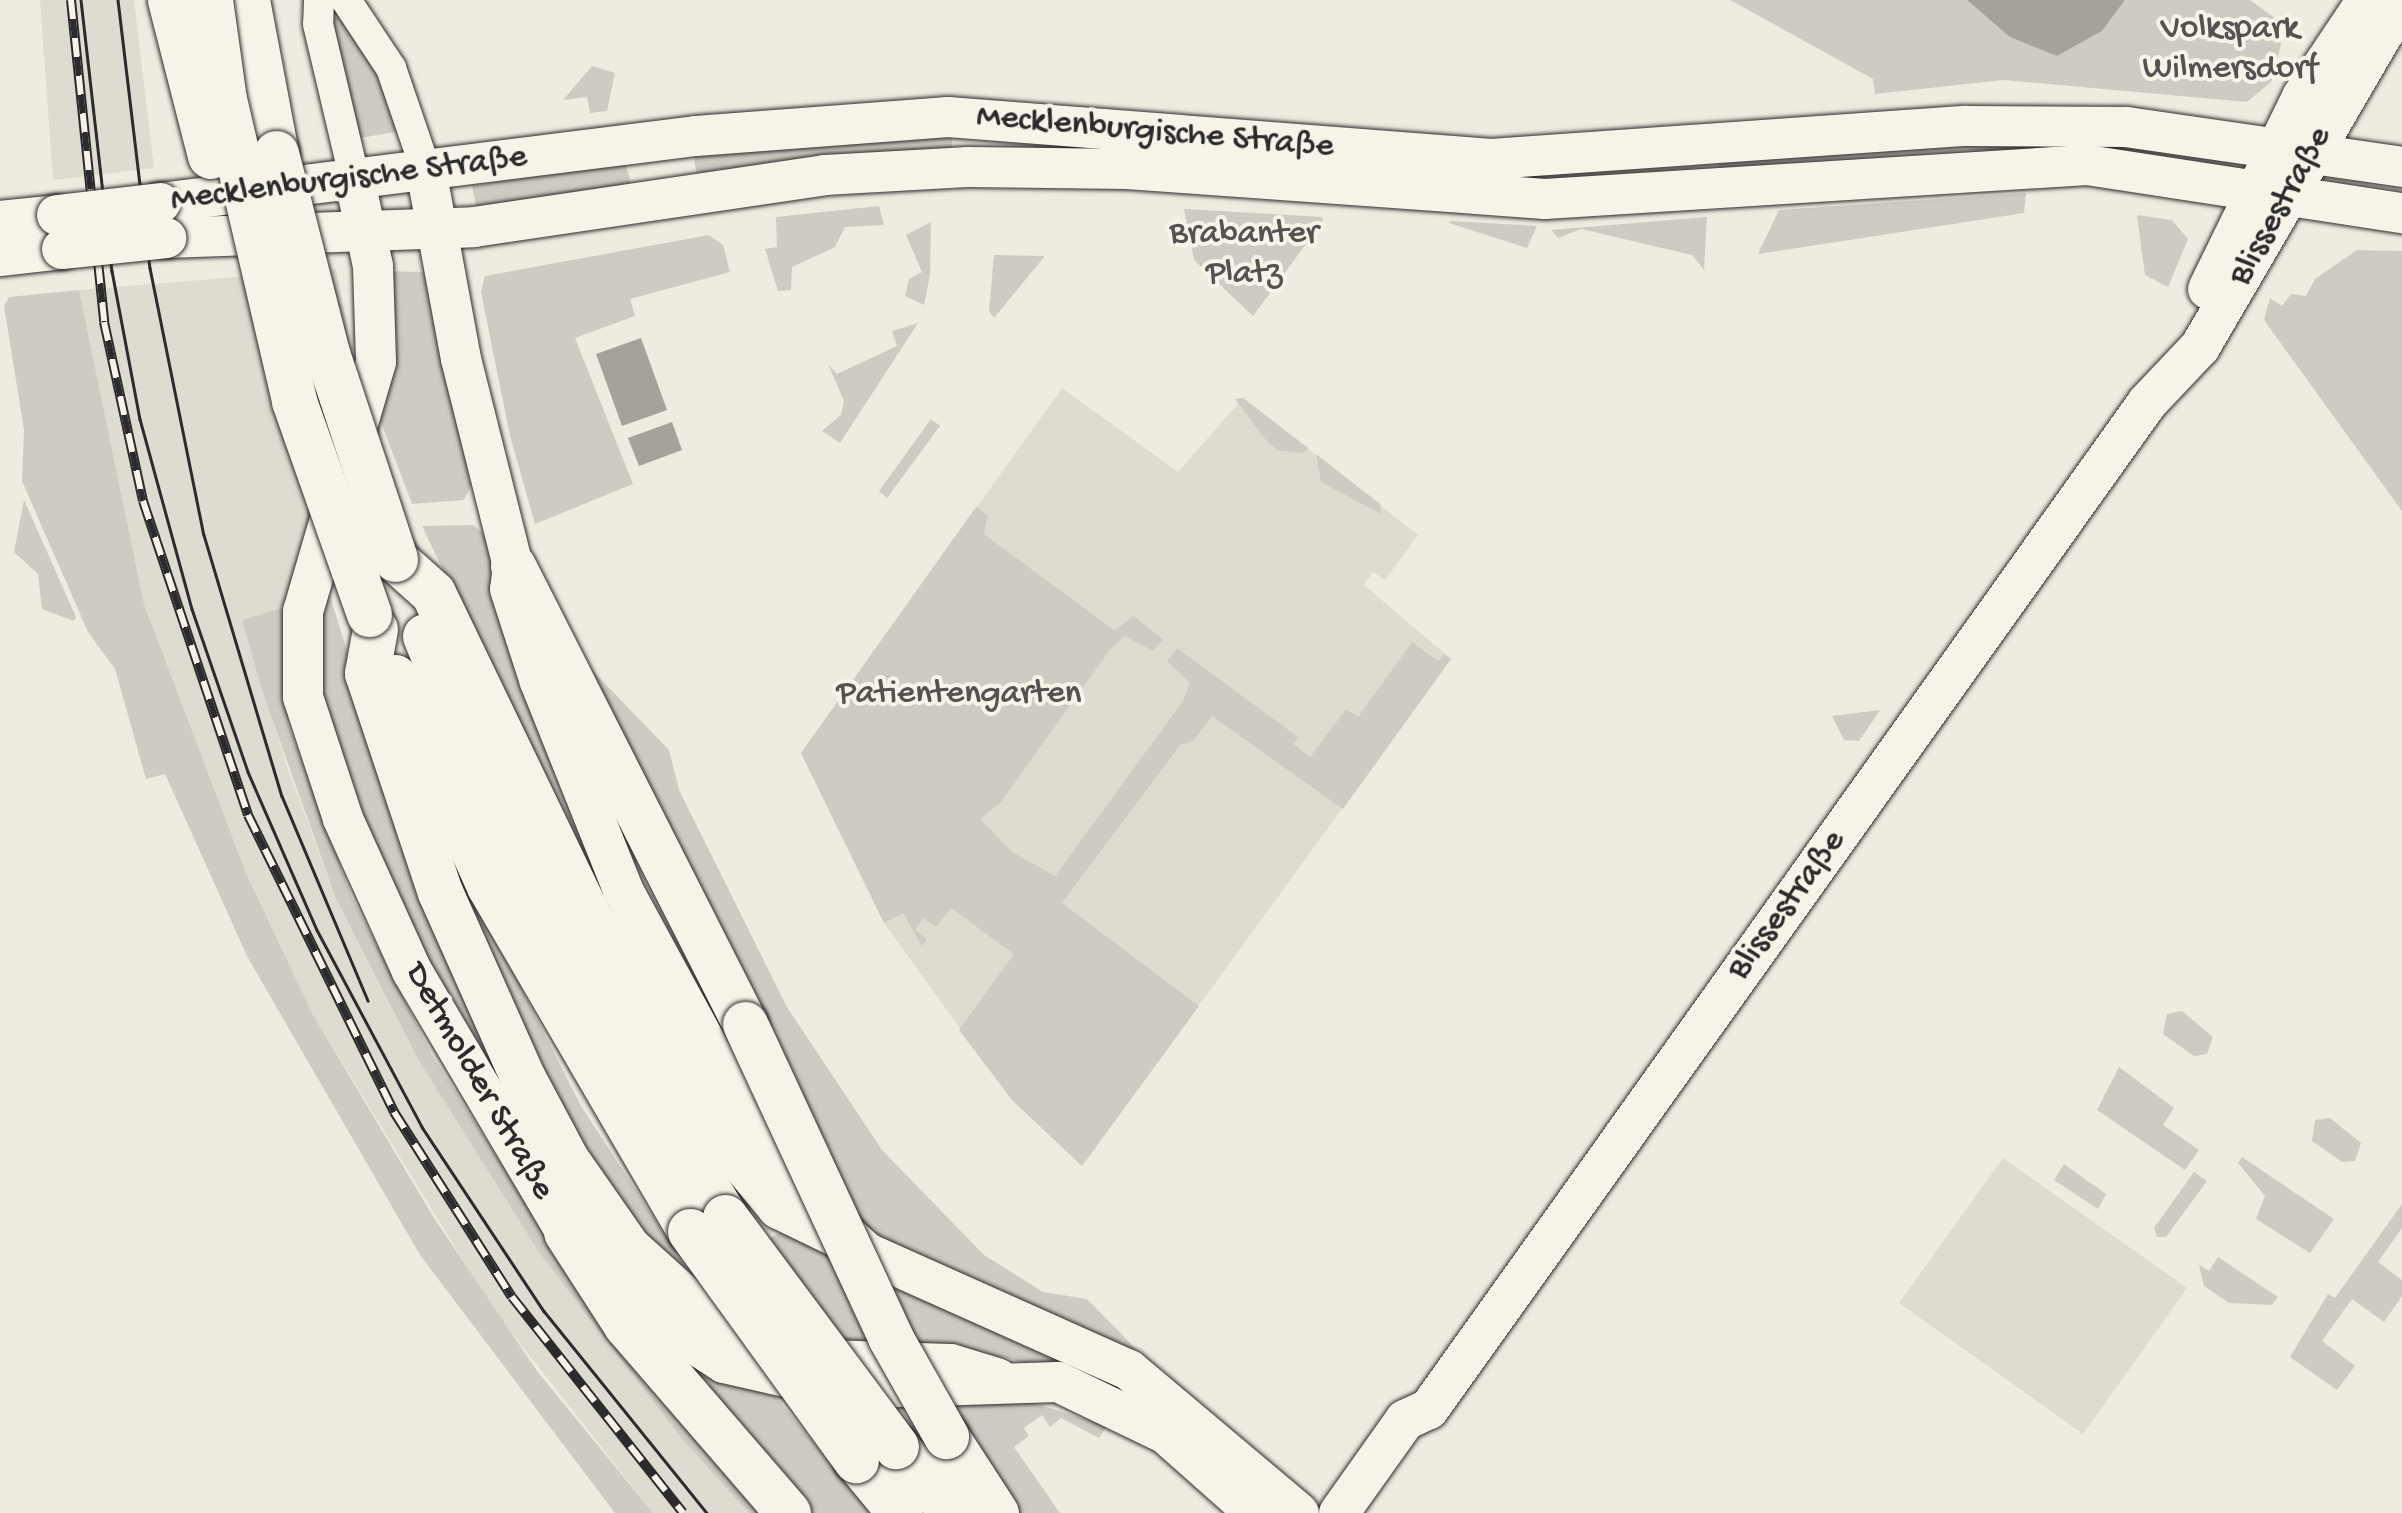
<!DOCTYPE html>
<meta charset="utf-8">
<style>
body{margin:0}
#map{position:relative;width:2402px;height:1513px;overflow:hidden;background:#efebe0;font-family:"Gochi Hand",sans-serif}
div>[style]{position:absolute}
[style*='--x']{left:calc(var(--x)*1px);top:calc(var(--y)*1px);width:calc(var(--w)*1px);rotate:calc(var(--a)*1deg)}
.built>*{inset:0;background:#dedbd1}
.green>*{inset:0;background:#cfcbc2}
.water>*{inset:0;background:#a4a29a}
.roads{filter:drop-shadow(0 0 2px #2b2b2b) drop-shadow(0 0 2px #2b2b2b)}
.minor>*{height:30px;margin:-15px;padding:0 15px;transform-origin:15px;border-radius:15px;background:#f7f3e8}
.major>*{height:40px;margin:-20px;padding:0 20px;transform-origin:20px;border-radius:20px;background:#f7f3e8}
.highway>*{height:45px;margin:-22.5px;padding:0 22.5px;transform-origin:22.5px;border-radius:22.5px;background:#f7f3e8}
.tram>*{height:2.5px;margin:-1.25px;padding:0 1.25px;transform-origin:1.25px;border-radius:1.25px;background:#2b2b2b}
.rail>*{height:10px;margin-top:-5px;transform-origin:0;background:repeating-linear-gradient(90deg,#f7f3e8 0 19px,#2b2b2b 0 38px);box-sizing:border-box;border-block:2px solid #2b2b2b}
.bridges{filter:drop-shadow(0 0 2px #2b2b2b) drop-shadow(0 0 2px #2b2b2b)}
.major-bridge>*{height:40px;margin:-20px;padding:0 20px;transform-origin:20px;border-radius:20px;background:#f7f3e8}
.highway-bridge>*{height:45px;margin:-22.5px;padding:0 22.5px;transform-origin:22.5px;border-radius:22.5px;background:#f7f3e8}
span{translate:-50% -50%;white-space:nowrap;text-align:center;line-height:1.15;-webkit-text-stroke:8px #f7f3e8;paint-order:stroke}
.park-label{font-size:35px;color:#545351}
.street-label{font-size:35px;color:#2b2b2b}
</style>
<div id="map">
<div class="built">
<div style="clip-path:polygon(40px 0,134px 0,154px 168px,53px 180px)"></div>
<div style="clip-path:polygon(336px 269px,354px 363px,312px 518px,285px 607px,242px 620px,288px 769px,336px 899px,419px 1061px,538px 1251px,749px 1513px,653px 1513px,491px 1306px,313px 1015px,246px 873px,144px 604px,79px 290px)"></div>
<div style="clip-path:polygon(1062px 388px,1178px 472px,1243px 398px,1418px 535px,1385px 580px,1373px 572px,1364px 585px,1451px 659px,1082px 1166px,1012px 1100px,884px 923px,801px 753px)"></div>
<div style="clip-path:polygon(2003px 1158px,2187px 1288px,2083px 1434px,1899px 1303px)"></div>
</div>
<div class="green">
<div style="clip-path:polygon(1730px 0,1967px 0,2057px 56px,2102px 31px,2125px 0,2250px 0,2275px 18px,2281px 45px,2271px 82px,2247px 102px,2003px 80px,1875px 94px,1873px 79px)"></div>
<div style="clip-path:polygon(344px 15px,385px 89px,401px 131px,360px 138px,332px 19px)"></div>
<div style="clip-path:polygon(592px 66px,615px 73px,607px 111px,590px 113px,587px 97px,563px 100px)"></div>
<div style="clip-path:polygon(952px 136px,952px 148px,697px 176px,693px 152px)"></div>
<div style="clip-path:polygon(2053px 137px,2171px 153px,2059px 146px,1720px 174px,1718px 161px)"></div>
<div style="clip-path:polygon(625px 162px,631px 184px,477px 210px,472px 186px)"></div>
<div style="clip-path:polygon(2026px 193px,2024px 213px,1758px 254px,1779px 210px)"></div>
<div style="clip-path:polygon(879px 206px,884px 225px,845px 227px,835px 247px,792px 267px,791px 290px,778px 291px,765px 249px,777px 247px,776px 217px)"></div>
<div style="clip-path:polygon(1184px 209px,1322px 217px,1323px 221px,1253px 316px,1194px 260px)"></div>
<div style="clip-path:polygon(2137px 215px,2172px 220px,2188px 239px,2168px 287px,2145px 275px)"></div>
<div style="clip-path:polygon(1707px 217px,1704px 270px,1692px 255px,1581px 229px,1558px 238px,1551px 230px)"></div>
<div style="clip-path:polygon(931px 222px,930px 275px,924px 305px,905px 296px,909px 279px,922px 272px,906px 235px)"></div>
<div style="clip-path:polygon(1449px 223px,1451px 221px,1537px 226px,1527px 248px)"></div>
<div style="clip-path:polygon(709px 235px,723px 245px,730px 272px,630px 299px,635px 316px,575px 338px,633px 484px,535px 524px,510px 436px,481px 292px,485px 276px)"></div>
<div style="clip-path:polygon(2357px 250px,2402px 251px,2402px 511px,2264px 320px,2270px 298px,2282px 306px,2291px 294px,2306px 296px,2315px 279px)"></div>
<div style="clip-path:polygon(994px 255px,1045px 256px,994px 318px,989px 311px)"></div>
<div style="clip-path:polygon(382px 271px,424px 272px,471px 486px,464px 500px,412px 504px,377px 412px)"></div>
<div style="clip-path:polygon(79px 290px,144px 604px,246px 873px,313px 1015px,434px 1218px,537px 1371px,653px 1513px,615px 1513px,420px 1255px,248px 958px,165px 774px,146px 779px,115px 669px,88px 632px,22px 481px,24px 430px,4px 306px,9px 297px)"></div>
<div style="clip-path:polygon(918px 323px,840px 443px,822px 431px,841px 415px,844px 401px,828px 364px,837px 374px,897px 346px,892px 331px)"></div>
<div style="clip-path:polygon(1243px 398px,1308px 448px,1303px 453px,1277px 450px,1265px 439px,1235px 399px)"></div>
<div style="clip-path:polygon(931px 419px,940px 426px,887px 498px,879px 491px)"></div>
<div style="clip-path:polygon(1316px 454px,1380px 504px,1381px 514px,1321px 482px)"></div>
<div style="clip-path:polygon(24px 500px,76px 617px,74px 621px,42px 609px,38px 574px,14px 552px)"></div>
<div style="clip-path:polygon(976px 507px,988px 515px,984px 534px,1115px 631px,1133px 616px,1163px 639px,1153px 651px,1125px 636px,1112px 647px,1001px 802px,980px 819px,1012px 852px,1055px 876px,1183px 701px,1190px 683px,1167px 661px,1177px 648px,1298px 737px,1293px 744px,1310px 757px,1346px 709px,1358px 717px,1412px 642px,1438px 661px,1444px 654px,1451px 659px,1343px 809px,1212px 716px,1193px 741px,1180px 745px,1062px 903px,1199px 1006px,1082px 1166px,1012px 1100px,959px 1030px,1014px 954px,951px 908px,936px 927px,923px 918px,915px 930px,927px 939px,922px 946px,903px 913px,884px 923px,801px 753px)"></div>
<div style="clip-path:polygon(473px 525px,484px 534px,654px 1011px,422px 526px)"></div>
<div style="clip-path:polygon(324px 577px,385px 773px,640px 1299px,410px 943px,319px 715px)"></div>
<div style="clip-path:polygon(285px 607px,288px 724px,351px 895px,431px 1053px,580px 1288px,766px 1513px,749px 1513px,683px 1440px,538px 1251px,419px 1061px,336px 899px,263px 693px,242px 620px)"></div>
<div style="clip-path:polygon(585px 663px,669px 750px,679px 790px,787px 1007px,882px 1150px,984px 1255px,1043px 1292px,1087px 1299px,1146px 1359px,1074px 1323px,960px 1284px,854px 1224px)"></div>
<div style="clip-path:polygon(1880px 710px,1859px 741px,1844px 740px,1832px 716px)"></div>
<div style="clip-path:polygon(419px 786px,581px 1106px,715px 1312px,675px 1282px,557px 1124px)"></div>
<div style="clip-path:polygon(2182px 1011px,2213px 1037px,2207px 1054px,2194px 1056px,2163px 1034px,2167px 1014px)"></div>
<div style="clip-path:polygon(2119px 1067px,2174px 1108px,2163px 1125px,2199px 1150px,2185px 1170px,2097px 1110px)"></div>
<div style="clip-path:polygon(2330px 1118px,2361px 1143px,2355px 1161px,2342px 1162px,2312px 1141px,2315px 1120px)"></div>
<div style="clip-path:polygon(2242px 1157px,2334px 1219px,2310px 1253px,2256px 1219px,2265px 1196px,2238px 1163px)"></div>
<div style="clip-path:polygon(2064px 1164px,2106px 1194px,2098px 1209px,2054px 1180px)"></div>
<div style="clip-path:polygon(2194px 1172px,2207px 1181px,2166px 1237px,2157px 1237px,2154px 1228px)"></div>
<div style="clip-path:polygon(2402px 1204px,2402px 1228px,2378px 1262px,2402px 1280px,2402px 1296px,2384px 1322px,2352px 1299px,2322px 1341px,2355px 1366px,2337px 1390px,2290px 1357px,2328px 1294px,2335px 1298px)"></div>
<div style="clip-path:polygon(788px 1228px,843px 1264px,887px 1357px,854px 1357px,769px 1239px)"></div>
<div style="clip-path:polygon(2218px 1257px,2278px 1297px,2272px 1305px,2229px 1303px,2204px 1286px,2199px 1265px,2209px 1271px)"></div>
<div style="clip-path:polygon(883px 1284px,1057px 1346px,1129px 1381px,1121px 1391px,1004px 1357px,918px 1356px)"></div>
<div style="clip-path:polygon(669px 1351px,776px 1397px,871px 1513px,801px 1513px)"></div>
<div style="clip-path:polygon(949px 1398px,1024px 1400px,1107px 1426px,1099px 1438px,1061px 1418px,1050px 1427px,1042px 1415px,1024px 1428px,1029px 1436px,1014px 1447px,1060px 1513px,1012px 1513px)"></div>
</div>
<div class="water">
<div style="clip-path:polygon(1967px 0,2125px 0,2102px 31px,2057px 56px,2010px 37px)"></div>
<div style="clip-path:polygon(641px 338px,667px 410px,622px 426px,596px 354px)"></div>
<div style="clip-path:polygon(672px 422px,682px 450px,639px 466px,628px 438px)"></div>
</div>
<div class="roads">
<div class="minor">
<div style="--x:319;--y:0;--w:24;--a:92"></div>
<div style="--x:318;--y:24;--w:156;--a:76.7"></div>
<div style="--x:346;--y:0;--w:82;--a:56.5"></div>
<div style="--x:391;--y:68;--w:108;--a:71.1"></div>
</div>
<div class="major">
<div style="--x:426;--y:170;--w:192;--a:79.5"></div>
<div style="--x:461;--y:359;--w:213;--a:75.9"></div>
<div style="--x:513;--y:566;--w:23;--a:97"></div>
<div style="--x:510;--y:589;--w:98;--a:72.1"></div>
<div style="--x:540;--y:682;--w:224;--a:68.2"></div>
<div style="--x:623;--y:890;--w:251;--a:61.5"></div>
<div style="--x:743;--y:1111;--w:117;--a:53.3"></div>
<div style="--x:813;--y:1205;--w:72;--a:41.6"></div>
<div style="--x:867;--y:1253;--w:287;--a:24.1"></div>
<div style="--x:1129;--y:1370;--w:222;--a:40.1"></div>
<div style="--x:354;--y:176;--w:92;--a:78.1"></div>
<div style="--x:373;--y:266;--w:96;--a:88.2"></div>
<div style="--x:376;--y:362;--w:259;--a:106.3"></div>
<div style="--x:303;--y:611;--w:86;--a:90"></div>
<div style="--x:303;--y:697;--w:128;--a:71.8"></div>
<div style="--x:343;--y:819;--w:167;--a:65.6"></div>
<div style="--x:412;--y:971;--w:303;--a:59.5"></div>
<div style="--x:566;--y:1232;--w:96;--a:47.5"></div>
<div style="--x:631;--y:1303;--w:111;--a:32.8"></div>
<div style="--x:724;--y:1363;--w:117;--a:12.8"></div>
<div style="--x:838;--y:1389;--w:220;--a:-1.8"></div>
<div style="--x:1058;--y:1382;--w:120;--a:25.7"></div>
<div style="--x:1166;--y:1434;--w:119;--a:41.6"></div>
<div style="--x:160;--y:203;--w:540;--a:-7.13"></div>
<div style="--x:696;--y:136;--w:253;--a:-4.3"></div>
<div style="--x:948;--y:117;--w:545;--a:4.42"></div>
<div style="--x:1491;--y:159;--w:476;--a:-4"></div>
<div style="--x:1966;--y:126;--w:160;--a:0.4"></div>
<div style="--x:2126;--y:127;--w:279;--a:8.2"></div>
<div style="--x:0;--y:221;--w:57;--a:-6"></div>
<div style="--x:166;--y:238;--w:308;--a:-2"></div>
<div style="--x:474;--y:227;--w:355;--a:-8.4"></div>
<div style="--x:825;--y:175;--w:143;--a:-3.2"></div>
<div style="--x:968;--y:167;--w:159;--a:0.7"></div>
<div style="--x:1127;--y:169;--w:419;--a:4.1"></div>
<div style="--x:1545;--y:199;--w:543;--a:-3.59"></div>
<div style="--x:2087;--y:165;--w:319;--a:8.7"></div>
<div style="--x:0;--y:256;--w:62;--a:-6.4"></div>
<div style="--x:2208;--y:289;--w:214;--a:-63.9"></div>
<div style="--x:2302;--y:97;--w:117;--a:-56.2"></div>
<div style="--x:1339;--y:1513;--w:114;--a:-54.6"></div>
<div style="--x:1405;--y:1420;--w:26;--a:-25"></div>
<div style="--x:1429;--y:1409;--w:1236;--a:-54.48"></div>
<div style="--x:2147;--y:403;--w:77;--a:-46.6"></div>
<div style="--x:2200;--y:347;--w:401;--a:-59.7"></div>
</div>
<div class="highway">
<div style="--x:247;--y:0;--w:156;--a:79.3"></div>
<div style="--x:395;--y:559;--w:51;--a:41.8"></div>
<div style="--x:433;--y:593;--w:355;--a:64.3"></div>
<div style="--x:587;--y:913;--w:233;--a:59.9"></div>
<div style="--x:704;--y:1115;--w:118;--a:50.5"></div>
<div style="--x:779;--y:1206;--w:78;--a:25.9"></div>
<div style="--x:513;--y:566;--w:513;--a:63.14"></div>
<div style="--x:375;--y:629;--w:45;--a:100.3"></div>
<div style="--x:367;--y:673;--w:231;--a:71.6"></div>
<div style="--x:440;--y:892;--w:204;--a:66"></div>
<div style="--x:523;--y:1078;--w:92;--a:62"></div>
<div style="--x:566;--y:1159;--w:108;--a:55.1"></div>
<div style="--x:628;--y:1248;--w:106;--a:41.9"></div>
<div style="--x:707;--y:1319;--w:77;--a:25.2"></div>
<div style="--x:777;--y:1352;--w:51;--a:11.3"></div>
<div style="--x:827;--y:1362;--w:123;--a:1.9"></div>
<div style="--x:950;--y:1366;--w:48;--a:16.9"></div>
<div style="--x:425;--y:636;--w:232;--a:67.7"></div>
<div style="--x:513;--y:851;--w:118;--a:62.8"></div>
<div style="--x:567;--y:956;--w:305;--a:58.8"></div>
<div style="--x:395;--y:677;--w:229;--a:65.8"></div>
<div style="--x:489;--y:886;--w:399;--a:59.8"></div>
<div style="--x:566;--y:1232;--w:111;--a:57.2"></div>
<div style="--x:626;--y:1325;--w:248;--a:49.2"></div>
<div style="--x:946;--y:1436;--w:92;--a:57"></div>
<div style="--x:896;--y:1446;--w:88;--a:49.6"></div>
<div style="--x:856;--y:1460;--w:69;--a:50.3"></div>
</div>
</div>
<div class="tram">
<div style="--x:81;--y:0;--w:273;--a:83.5"></div>
<div style="--x:112;--y:271;--w:151;--a:79.3"></div>
<div style="--x:140;--y:419;--w:197;--a:74.7"></div>
<div style="--x:192;--y:609;--w:172;--a:71"></div>
<div style="--x:248;--y:772;--w:172;--a:66.4"></div>
<div style="--x:317;--y:930;--w:223;--a:61.9"></div>
<div style="--x:422;--y:1127;--w:221;--a:56.5"></div>
<div style="--x:544;--y:1311;--w:260;--a:51.1"></div>
<div style="--x:118;--y:0;--w:270;--a:83.2"></div>
<div style="--x:150;--y:268;--w:272;--a:78.6"></div>
<div style="--x:204;--y:535;--w:272;--a:73.4"></div>
<div style="--x:282;--y:796;--w:222;--a:67.2"></div>
</div>
<div class="rail">
<div style="--x:71;--y:0;--w:324;--a:84.1"></div>
<div style="--x:104;--y:322;--w:183;--a:77.7"></div>
<div style="--x:143;--y:501;--w:331;--a:71.5"></div>
<div style="--x:248;--y:815;--w:331;--a:63.8"></div>
<div style="--x:394;--y:1112;--w:219;--a:57.5"></div>
<div style="--x:512;--y:1297;--w:275;--a:51.6"></div>
</div>
<div class="bridges">
<div class="major-bridge">
<div style="--x:57;--y:215;--w:104;--a:-6.6"></div>
<div style="--x:62;--y:249;--w:105;--a:-6"></div>
</div>
<div class="highway-bridge">
<div style="--x:170;--y:0;--w:161;--a:75.6"></div>
<div style="--x:210;--y:0;--w:100;--a:82"></div>
<div style="--x:224;--y:99;--w:310;--a:76.9"></div>
<div style="--x:294;--y:401;--w:226;--a:70.6"></div>
<div style="--x:276;--y:153;--w:206;--a:75.7"></div>
<div style="--x:327;--y:353;--w:217;--a:71.7"></div>
<div style="--x:745;--y:1024;--w:345;--a:65.1"></div>
<div style="--x:890;--y:1337;--w:114;--a:60.5"></div>
<div style="--x:725;--y:1217;--w:286;--a:53.3"></div>
<div style="--x:690;--y:1231;--w:283;--a:54.1"></div>
</div>
</div>
<div class="park-label">
<span style="left:2230px;top:50px">Volkspark<br>Wilmersdorf</span>
<span style="left:1244px;top:255px">Brabanter<br>Platz</span>
<span style="left:959px;top:695px">Patientengarten</span>
</div>
<div class="street-label">
<span style="left:1155px;top:133px;rotate:5deg">Mecklenburgische Straße</span>
<span style="left:349px;top:180px;rotate:-7deg">Mecklenburgische Straße</span>
<span style="left:2282px;top:207px;rotate:-61deg">Blissestraße</span>
<span style="left:1788px;top:906px;rotate:-54deg">Blissestraße</span>
<span style="left:478px;top:1082px;rotate:60deg">Detmolder Straße</span>
</div>
</div>
